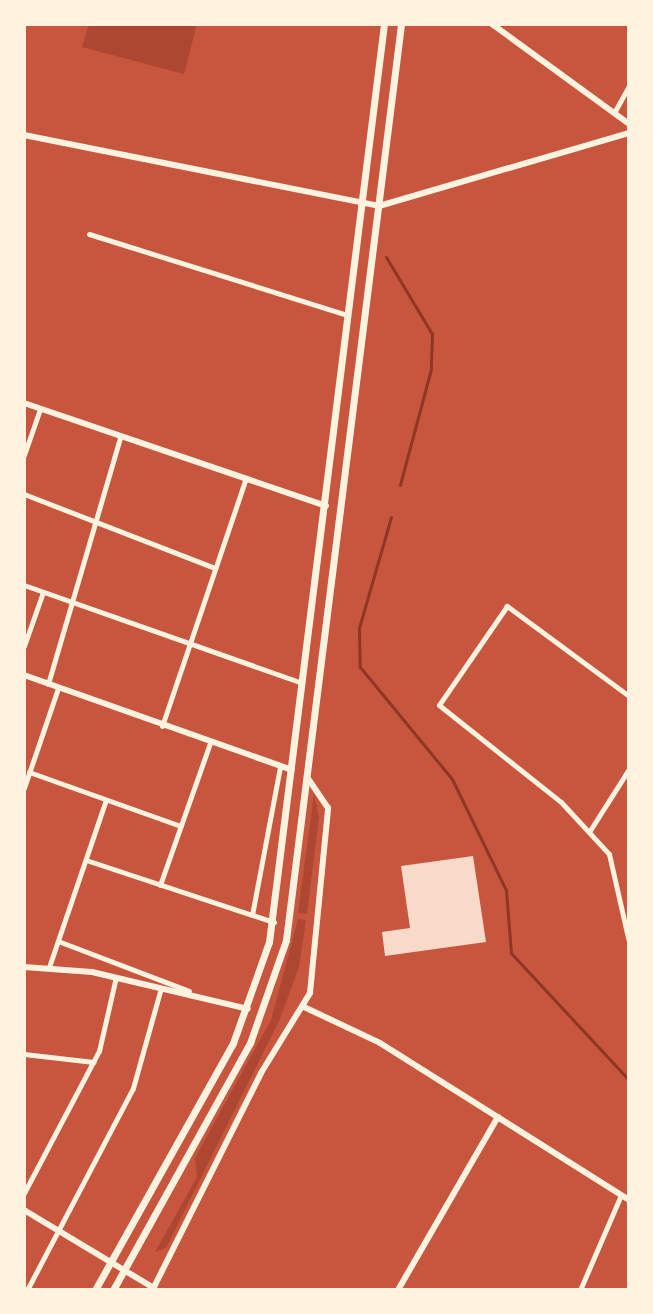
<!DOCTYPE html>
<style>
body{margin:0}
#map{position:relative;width:653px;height:1314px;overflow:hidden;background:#c8553d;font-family:"Asap Condensed",sans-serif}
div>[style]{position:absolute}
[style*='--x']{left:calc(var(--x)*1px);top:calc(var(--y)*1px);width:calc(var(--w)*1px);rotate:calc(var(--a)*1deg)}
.green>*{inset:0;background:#ae4732}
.stream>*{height:3px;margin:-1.5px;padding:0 1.5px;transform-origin:1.5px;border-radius:1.5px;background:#8f3625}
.building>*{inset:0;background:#f7dbc8}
.minor>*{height:5px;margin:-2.5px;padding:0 2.5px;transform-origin:2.5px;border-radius:2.5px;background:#fff3e0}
.tertiary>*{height:6px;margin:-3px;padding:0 3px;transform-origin:3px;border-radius:3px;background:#fff3e0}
.primary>*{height:7px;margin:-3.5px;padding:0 3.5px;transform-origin:3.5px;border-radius:3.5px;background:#fff3e0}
span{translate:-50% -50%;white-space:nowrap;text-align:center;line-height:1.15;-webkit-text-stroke:8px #fff3e0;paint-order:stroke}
.frame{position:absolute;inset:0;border:26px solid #fff3e0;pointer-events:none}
</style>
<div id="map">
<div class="green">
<div style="clip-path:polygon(89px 24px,197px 24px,184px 74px,82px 47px)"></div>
<div style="clip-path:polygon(314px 794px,319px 817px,307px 914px,298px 913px)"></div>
<div style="clip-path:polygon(298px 919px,306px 920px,299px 967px,280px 1019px,166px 1248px,155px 1252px,197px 1177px,195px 1158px,271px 1020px)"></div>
</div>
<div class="stream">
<div style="--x:386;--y:257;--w:90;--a:59.1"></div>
<div style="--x:432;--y:334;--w:35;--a:92"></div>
<div style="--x:431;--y:369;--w:120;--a:105"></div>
<div style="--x:391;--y:517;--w:116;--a:106.1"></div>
<div style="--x:359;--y:628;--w:39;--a:89"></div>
<div style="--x:360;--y:667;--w:145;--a:50.6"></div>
<div style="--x:452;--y:779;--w:123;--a:64.1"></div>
<div style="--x:506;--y:890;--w:63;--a:85.5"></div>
<div style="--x:511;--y:953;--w:173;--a:47.1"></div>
</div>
<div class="building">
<div style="clip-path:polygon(473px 856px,486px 942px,385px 956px,382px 932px,410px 928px,401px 866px)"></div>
</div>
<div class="minor">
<div style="--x:615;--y:111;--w:29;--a:-61"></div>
<div style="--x:89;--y:234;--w:271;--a:17.4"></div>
<div style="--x:24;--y:455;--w:49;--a:-70.8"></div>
<div style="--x:24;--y:494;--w:205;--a:21.2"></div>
<div style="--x:24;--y:585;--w:295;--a:19.4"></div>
<div style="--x:24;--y:646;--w:57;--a:-70.6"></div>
<div style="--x:48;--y:684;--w:256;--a:-73.7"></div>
<div style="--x:629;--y:696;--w:152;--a:-143.6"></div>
<div style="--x:507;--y:606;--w:120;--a:124.5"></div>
<div style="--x:439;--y:705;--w:156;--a:38.5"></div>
<div style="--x:561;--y:802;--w:71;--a:47.3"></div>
<div style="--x:609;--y:854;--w:90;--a:77.2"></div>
<div style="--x:162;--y:726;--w:259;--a:-71.3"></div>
<div style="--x:29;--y:772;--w:161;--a:19.6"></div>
<div style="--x:24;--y:788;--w:106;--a:-71.2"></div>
<div style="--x:589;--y:832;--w:75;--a:-57.6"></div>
<div style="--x:86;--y:860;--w:198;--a:18.3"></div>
<div style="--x:160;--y:885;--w:151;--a:-70.6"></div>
<div style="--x:252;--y:915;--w:151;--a:-79.3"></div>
<div style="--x:58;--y:941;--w:140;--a:20.9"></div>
<div style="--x:49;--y:967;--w:176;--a:-71.2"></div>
<div style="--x:24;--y:1054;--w:70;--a:6.5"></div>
<div style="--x:24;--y:1193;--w:161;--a:-62.2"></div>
<div style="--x:99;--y:1051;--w:76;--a:-77.1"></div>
<div style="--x:27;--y:1290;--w:228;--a:-62.3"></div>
<div style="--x:133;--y:1088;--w:104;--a:-74.4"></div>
<div style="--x:580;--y:1290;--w:103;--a:-66.7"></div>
</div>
<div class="tertiary">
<div style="--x:492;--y:24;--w:170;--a:36.1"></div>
<div style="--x:24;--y:135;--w:362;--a:11.3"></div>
<div style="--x:379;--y:206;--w:260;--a:-16.3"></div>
<div style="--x:24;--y:403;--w:319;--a:18.8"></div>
<div style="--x:24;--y:675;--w:284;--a:19.5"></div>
<div style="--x:24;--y:967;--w:68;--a:4.2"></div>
<div style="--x:92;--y:972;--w:160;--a:13.3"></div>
<div style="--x:304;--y:1007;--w:84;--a:25.3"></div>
<div style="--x:380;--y:1043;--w:294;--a:32.2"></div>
<div style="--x:24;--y:1210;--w:152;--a:31"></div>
<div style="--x:154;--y:1287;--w:239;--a:-63.4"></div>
<div style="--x:261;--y:1073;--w:94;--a:-58.5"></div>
<div style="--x:310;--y:993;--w:186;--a:-84.4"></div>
<div style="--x:328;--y:808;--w:34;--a:-124"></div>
<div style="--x:398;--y:1290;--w:200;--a:-60"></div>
</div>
<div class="primary">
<div style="--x:95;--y:1290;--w:283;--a:-60.8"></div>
<div style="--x:233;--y:1043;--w:107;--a:-70.4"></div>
<div style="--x:269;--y:942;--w:925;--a:-82.86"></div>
<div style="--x:113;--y:1290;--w:282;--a:-61"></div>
<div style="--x:250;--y:1043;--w:109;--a:-70.7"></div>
<div style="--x:286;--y:940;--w:923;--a:-82.84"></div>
</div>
<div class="frame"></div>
</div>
